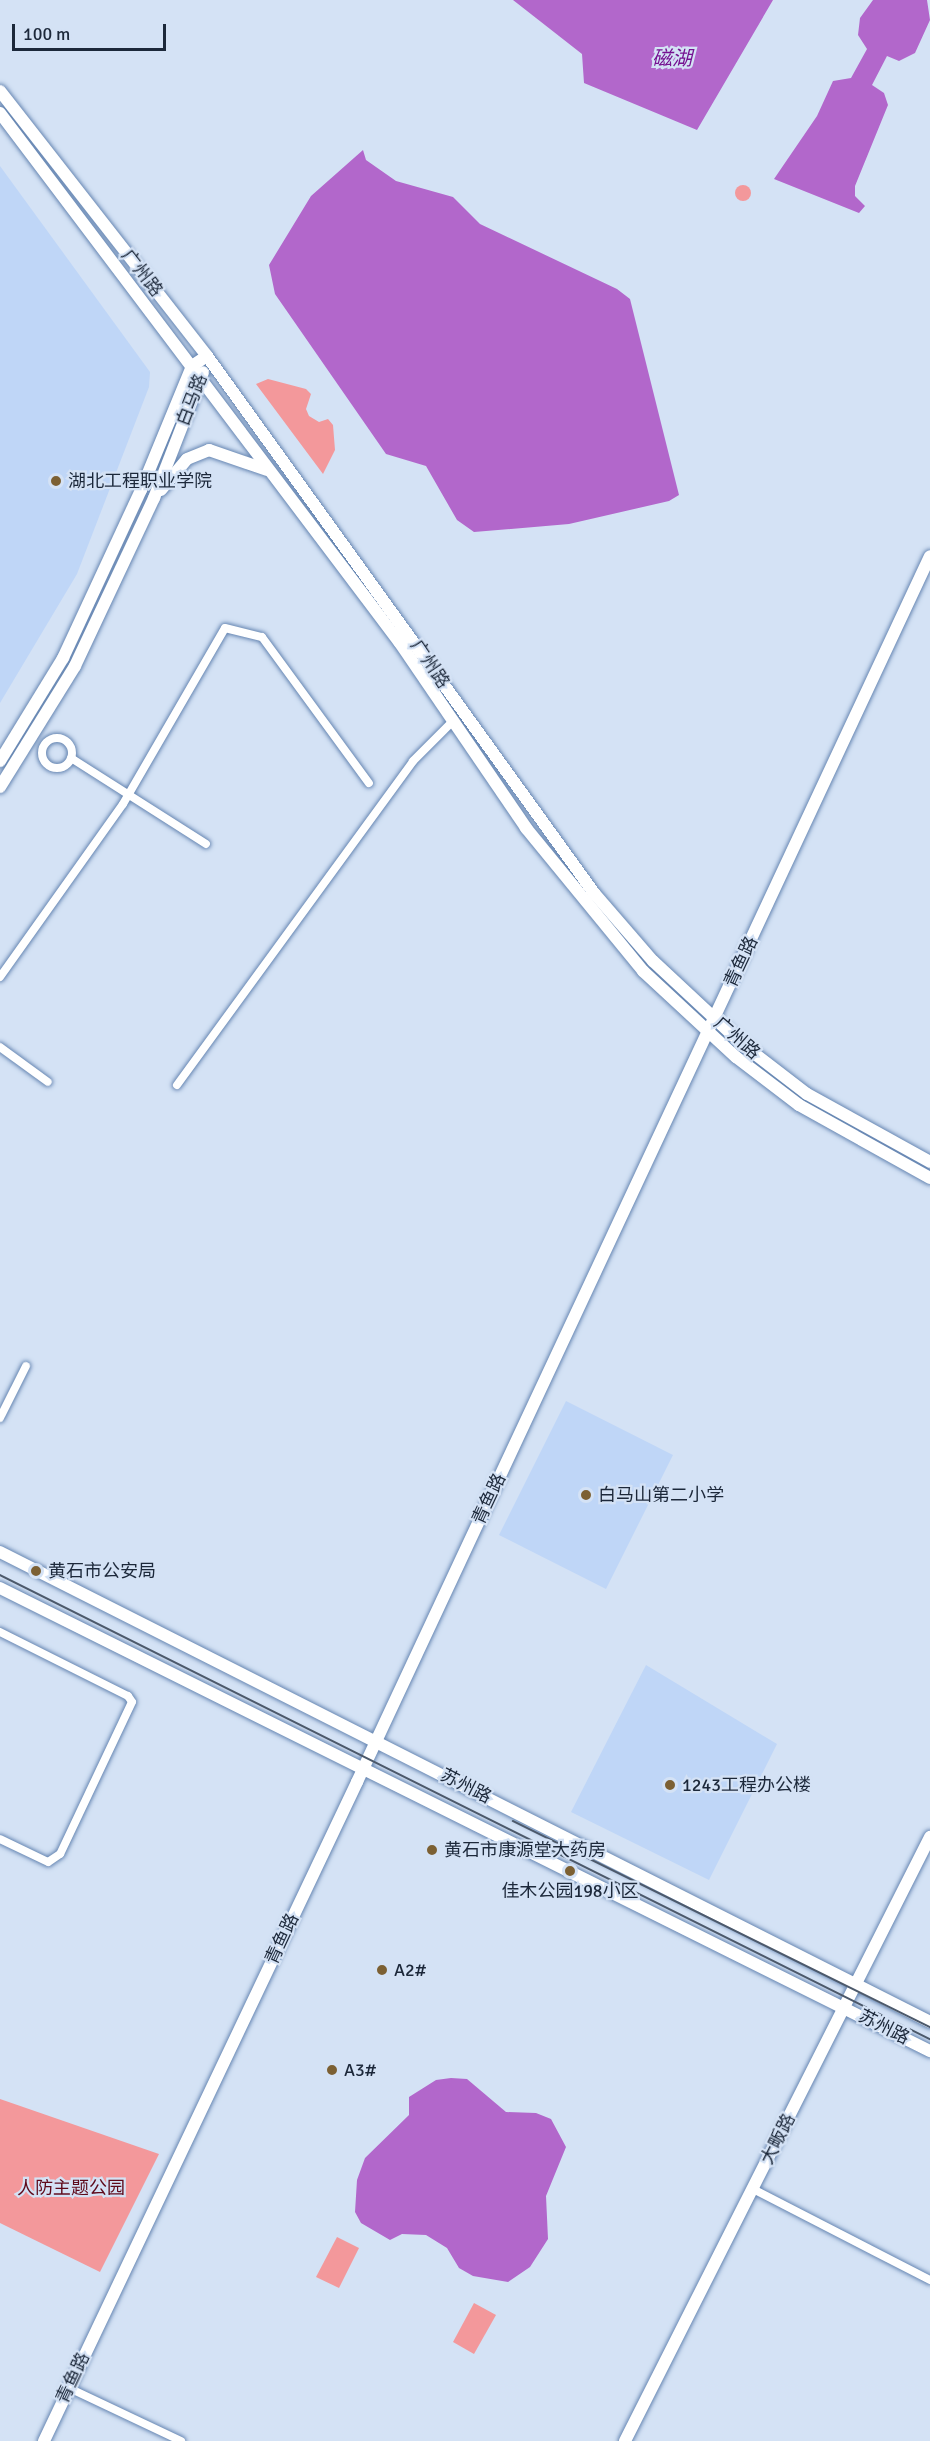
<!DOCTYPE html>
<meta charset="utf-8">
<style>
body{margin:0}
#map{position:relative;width:930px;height:2441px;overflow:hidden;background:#d4e2f5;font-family:Signika,"Noto Sans SC",sans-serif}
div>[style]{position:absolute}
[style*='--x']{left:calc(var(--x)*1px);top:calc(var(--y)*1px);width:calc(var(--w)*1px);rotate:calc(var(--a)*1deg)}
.built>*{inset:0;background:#bfd6f7}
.green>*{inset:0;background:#f3989b}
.round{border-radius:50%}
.water>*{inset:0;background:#b267cb}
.roads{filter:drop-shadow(0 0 2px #6686b2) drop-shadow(0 0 2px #6686b2)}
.street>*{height:8px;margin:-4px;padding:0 4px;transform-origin:4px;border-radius:4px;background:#fff}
.street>.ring{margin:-4px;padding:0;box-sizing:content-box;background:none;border:8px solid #fff;border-radius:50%}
.secondary>*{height:12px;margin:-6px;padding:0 6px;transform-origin:6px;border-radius:6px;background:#fff}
.tram>*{height:1.5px;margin:-0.75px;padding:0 0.75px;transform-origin:0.75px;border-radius:0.75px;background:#4c596b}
.dots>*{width:16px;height:16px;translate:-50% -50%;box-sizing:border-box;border:3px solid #d4e2f5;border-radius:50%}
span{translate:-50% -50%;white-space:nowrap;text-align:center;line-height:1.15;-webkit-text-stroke:4.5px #d4e2f5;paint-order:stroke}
.street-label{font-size:18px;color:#1c283a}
.poi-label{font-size:18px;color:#1c283a}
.left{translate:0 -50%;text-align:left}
.park-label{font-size:18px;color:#5e091a}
.water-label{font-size:20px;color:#751191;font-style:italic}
.scale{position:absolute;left:12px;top:24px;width:154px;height:27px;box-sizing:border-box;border:3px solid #1c283a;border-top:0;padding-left:8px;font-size:18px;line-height:21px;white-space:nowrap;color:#1c283a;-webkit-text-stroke:4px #d4e2f5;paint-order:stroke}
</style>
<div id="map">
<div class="built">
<div style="clip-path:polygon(0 166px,150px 372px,149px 387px,77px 574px,0 703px)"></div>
<div style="clip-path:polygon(566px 1401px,673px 1455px,606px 1589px,499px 1535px)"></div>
<div style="clip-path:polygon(646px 1665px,777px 1744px,709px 1880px,571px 1812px)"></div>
</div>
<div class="green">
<div class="round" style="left:735px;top:185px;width:16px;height:16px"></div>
<div style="clip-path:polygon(268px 379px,306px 389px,311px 394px,306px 409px,309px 416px,319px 422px,328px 419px,333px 425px,335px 450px,323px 474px,256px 384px)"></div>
<div style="clip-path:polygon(0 2099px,159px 2154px,100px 2272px,0 2223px)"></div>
<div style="clip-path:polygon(337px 2237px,359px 2248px,339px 2288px,316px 2277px)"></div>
<div style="clip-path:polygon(474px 2303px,496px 2315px,474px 2354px,453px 2342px)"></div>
</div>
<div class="water">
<div style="clip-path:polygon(513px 0,773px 0,697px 130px,584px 83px,582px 54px)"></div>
<div style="clip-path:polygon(873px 0,927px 0,930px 20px,915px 53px,899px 61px,887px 56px,872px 85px,884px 93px,888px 105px,855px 186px,855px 196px,865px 206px,859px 213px,774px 179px,817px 116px,833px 81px,851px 78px,867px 49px,858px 35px,860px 18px)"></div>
<div style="clip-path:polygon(363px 150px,366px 160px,396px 181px,453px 197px,480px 224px,617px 289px,630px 299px,679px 495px,669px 501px,569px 524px,474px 532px,457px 520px,426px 466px,386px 454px,275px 294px,269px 265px,311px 196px)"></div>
<div style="clip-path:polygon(451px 2078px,467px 2079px,506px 2112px,536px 2113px,551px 2119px,566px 2147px,546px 2196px,548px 2239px,530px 2267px,508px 2282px,473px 2276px,459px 2268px,447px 2248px,426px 2235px,402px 2234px,390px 2240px,361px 2223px,355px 2212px,357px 2180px,365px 2158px,409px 2115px,409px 2097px,436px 2080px)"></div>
</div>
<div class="roads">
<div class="street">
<div class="ring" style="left:42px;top:738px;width:22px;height:22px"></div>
<div style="--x:71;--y:758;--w:160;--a:32.5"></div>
<div style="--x:0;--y:977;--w:212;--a:-54.6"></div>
<div style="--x:123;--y:804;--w:203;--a:-59.9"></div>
<div style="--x:225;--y:628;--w:38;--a:14"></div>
<div style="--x:262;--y:637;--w:181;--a:53.8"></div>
<div style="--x:0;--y:1047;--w:59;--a:36.1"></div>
<div style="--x:177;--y:1085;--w:401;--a:-53.9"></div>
<div style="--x:413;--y:761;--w:57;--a:-45"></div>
<div style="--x:0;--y:1418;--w:58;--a:-63.4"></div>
<div style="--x:0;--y:1632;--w:143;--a:26.6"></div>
<div style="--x:128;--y:1696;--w:7;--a:56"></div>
<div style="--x:132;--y:1702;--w:168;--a:115.3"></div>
<div style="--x:60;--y:1854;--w:14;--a:146"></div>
<div style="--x:48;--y:1862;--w:53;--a:-154.4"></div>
<div style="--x:753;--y:2189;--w:199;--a:27.2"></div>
<div style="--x:69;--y:2388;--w:124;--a:25.3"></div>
</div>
<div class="secondary">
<div style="--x:0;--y:91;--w:336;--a:52"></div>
<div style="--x:207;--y:356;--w:662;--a:54.22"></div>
<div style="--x:594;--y:893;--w:90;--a:49.1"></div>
<div style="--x:653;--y:961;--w:122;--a:43"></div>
<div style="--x:742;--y:1044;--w:82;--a:37.6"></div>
<div style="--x:807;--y:1094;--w:141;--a:28.9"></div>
<div style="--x:0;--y:113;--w:664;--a:52.96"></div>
<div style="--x:400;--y:643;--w:224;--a:55.7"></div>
<div style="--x:526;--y:828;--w:185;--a:50.7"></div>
<div style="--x:643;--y:971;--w:127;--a:42.8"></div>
<div style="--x:736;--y:1057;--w:79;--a:37.3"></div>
<div style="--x:799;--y:1105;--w:150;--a:29.1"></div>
<div style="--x:161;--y:490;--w:40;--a:-50"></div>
<div style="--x:187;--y:459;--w:24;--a:-22"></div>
<div style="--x:209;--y:450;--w:61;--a:19"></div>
<div style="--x:0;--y:761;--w:121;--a:-58.5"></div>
<div style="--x:63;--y:658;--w:185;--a:-65.1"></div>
<div style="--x:141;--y:490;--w:134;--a:-67.6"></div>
<div style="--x:192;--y:366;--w:18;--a:-34"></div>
<div style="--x:0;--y:787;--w:142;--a:-58.2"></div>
<div style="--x:75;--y:666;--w:186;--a:-64.8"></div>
<div style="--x:154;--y:498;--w:135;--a:-68.7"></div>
<div style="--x:0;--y:1552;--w:1042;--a:26.81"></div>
<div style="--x:0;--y:1588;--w:1039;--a:26.47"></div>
<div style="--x:44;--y:2441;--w:730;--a:-64.59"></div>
<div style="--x:357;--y:1782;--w:1353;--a:-64.95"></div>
<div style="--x:625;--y:2441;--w:677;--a:-63.21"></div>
</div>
</div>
<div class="tram">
<div style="--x:0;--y:1575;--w:1039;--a:26.52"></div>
<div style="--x:513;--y:1821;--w:465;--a:26.3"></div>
</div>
<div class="dots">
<div style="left:56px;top:481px;background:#7c6033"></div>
<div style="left:586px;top:1495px;background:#7c6033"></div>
<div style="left:36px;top:1571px;background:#7c6033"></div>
<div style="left:670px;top:1785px;background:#7c6033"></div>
<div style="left:432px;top:1850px;background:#7c6033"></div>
<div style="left:570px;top:1871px;background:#7c6033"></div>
<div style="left:382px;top:1970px;background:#7c6033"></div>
<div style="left:332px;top:2070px;background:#7c6033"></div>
</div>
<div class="street-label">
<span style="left:142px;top:273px;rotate:52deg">广州路</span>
<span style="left:192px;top:400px;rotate:-69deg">白马路</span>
<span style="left:430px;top:664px;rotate:56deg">广州路</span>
<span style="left:741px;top:962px;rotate:-65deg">青鱼路</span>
<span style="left:737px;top:1038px;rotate:41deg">广州路</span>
<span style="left:489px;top:1499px;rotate:-65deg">青鱼路</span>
<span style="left:466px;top:1786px;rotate:27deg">苏州路</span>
<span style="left:282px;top:1939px;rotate:-65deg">青鱼路</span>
<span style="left:884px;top:2027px;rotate:27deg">苏州路</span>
<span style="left:778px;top:2139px;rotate:-63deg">大畈路</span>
<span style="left:73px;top:2378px;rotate:-65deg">青鱼路</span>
</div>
<div class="poi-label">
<span class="left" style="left:68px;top:481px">湖北工程职业学院</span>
<span class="left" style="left:598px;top:1495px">白马山第二小学</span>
<span class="left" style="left:48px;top:1571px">黄石市公安局</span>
<span class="left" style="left:682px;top:1785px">1243工程办公楼</span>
<span class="left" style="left:444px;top:1850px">黄石市康源堂大药房</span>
<span style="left:570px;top:1891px">佳木公园198小区</span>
<span class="left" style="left:394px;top:1970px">A2#</span>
<span class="left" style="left:344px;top:2070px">A3#</span>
</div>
<div class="park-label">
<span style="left:71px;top:2188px">人防主题公园</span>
</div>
<div class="water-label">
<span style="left:672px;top:58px">磁湖</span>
</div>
<div class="scale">100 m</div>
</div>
